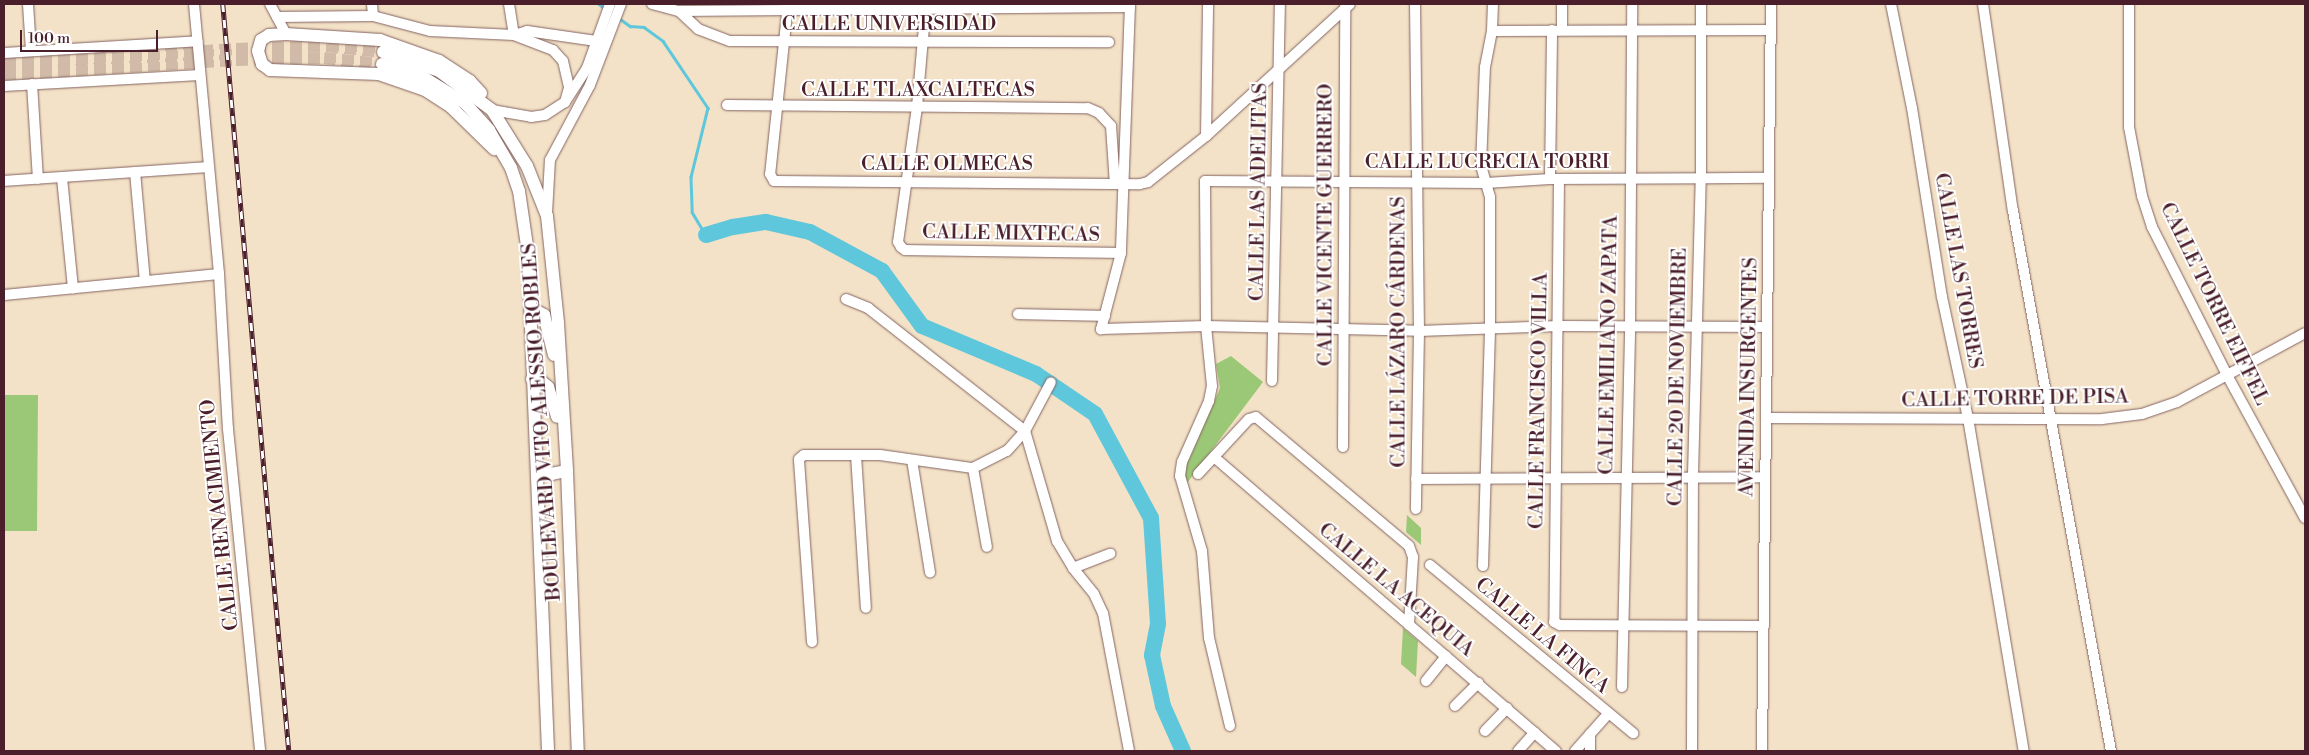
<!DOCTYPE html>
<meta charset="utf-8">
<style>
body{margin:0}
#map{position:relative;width:2309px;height:755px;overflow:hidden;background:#f3e2c7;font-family:"Libre Bodoni",serif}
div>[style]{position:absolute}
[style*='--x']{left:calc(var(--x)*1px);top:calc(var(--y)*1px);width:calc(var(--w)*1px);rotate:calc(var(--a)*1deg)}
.green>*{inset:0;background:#9bc876}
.stream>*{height:2.5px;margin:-1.25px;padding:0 1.25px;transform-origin:1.25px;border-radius:1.25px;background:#5fc7db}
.river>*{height:16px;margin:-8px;padding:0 8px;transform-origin:8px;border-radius:8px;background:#5fc7db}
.major-tunnel>*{height:12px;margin-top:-6px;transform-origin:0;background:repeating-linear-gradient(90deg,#d1bba8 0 12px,transparent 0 18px)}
.roads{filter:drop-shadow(0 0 1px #856362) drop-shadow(0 0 1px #856362)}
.minor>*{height:10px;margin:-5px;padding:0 5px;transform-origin:5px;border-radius:5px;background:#fff}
.major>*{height:12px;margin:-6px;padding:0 6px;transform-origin:6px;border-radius:6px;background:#fff}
.rail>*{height:4.5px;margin-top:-2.25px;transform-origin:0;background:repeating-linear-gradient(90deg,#fff 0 8px,#4a1f2b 0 16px);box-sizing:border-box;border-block:1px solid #4a1f2b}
span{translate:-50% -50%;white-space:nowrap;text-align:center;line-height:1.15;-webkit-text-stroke:4px #fff;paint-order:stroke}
.street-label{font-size:20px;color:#4a1f2b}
.frame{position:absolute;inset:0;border:5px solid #4a1f2b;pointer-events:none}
.scale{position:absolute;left:20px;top:30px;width:138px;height:22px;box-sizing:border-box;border:2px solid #4a1f2b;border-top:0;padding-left:6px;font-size:15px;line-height:18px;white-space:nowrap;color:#4a1f2b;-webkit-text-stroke:4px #fff;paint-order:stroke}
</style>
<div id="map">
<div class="green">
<div style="clip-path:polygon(1231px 356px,1263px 382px,1187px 483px,1182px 476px,1220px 388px,1216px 364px)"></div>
<div style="clip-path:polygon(4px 395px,38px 395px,37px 531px,4px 531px)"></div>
<div style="clip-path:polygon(1407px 515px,1421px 528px,1421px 545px,1406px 532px)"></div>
<div style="clip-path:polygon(1403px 628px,1418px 641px,1416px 677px,1401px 664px)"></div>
</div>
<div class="stream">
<div style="--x:599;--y:4;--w:9;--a:36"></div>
<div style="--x:619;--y:18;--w:14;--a:36"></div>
<div style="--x:630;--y:26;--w:14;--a:4"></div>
<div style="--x:644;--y:27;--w:24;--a:36"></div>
<div style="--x:663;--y:41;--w:81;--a:56.1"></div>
<div style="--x:708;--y:108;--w:71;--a:103.8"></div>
<div style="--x:691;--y:177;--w:35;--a:88"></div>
<div style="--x:692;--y:212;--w:27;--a:59"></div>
</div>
<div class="river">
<div style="--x:706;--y:235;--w:28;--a:-17"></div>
<div style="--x:733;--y:227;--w:33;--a:-9"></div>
<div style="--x:766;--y:222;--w:45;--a:12.8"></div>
<div style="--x:810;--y:232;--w:82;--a:28.4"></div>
<div style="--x:882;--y:271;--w:68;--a:54"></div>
<div style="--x:922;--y:326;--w:124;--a:22.8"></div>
<div style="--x:1036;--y:374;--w:71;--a:34.1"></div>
<div style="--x:1095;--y:414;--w:118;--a:61.7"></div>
<div style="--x:1151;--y:518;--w:106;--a:86.2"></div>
<div style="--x:1158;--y:624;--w:32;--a:101"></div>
<div style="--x:1152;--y:655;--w:52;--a:77.8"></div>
<div style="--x:1163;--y:706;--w:49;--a:66"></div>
</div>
<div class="major-tunnel">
<div style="--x:4;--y:64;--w:232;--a:-3.7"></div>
<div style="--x:236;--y:49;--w:91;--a:-1.9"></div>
<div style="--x:327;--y:46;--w:56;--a:6.1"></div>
<div style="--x:4;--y:75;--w:232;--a:-3.7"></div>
<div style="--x:236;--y:60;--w:88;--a:-1.3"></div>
<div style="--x:324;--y:58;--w:58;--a:5.9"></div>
</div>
<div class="roads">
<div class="minor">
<div style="--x:28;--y:4;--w:47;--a:86.3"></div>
<div style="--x:194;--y:4;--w:271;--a:84.7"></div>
<div style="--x:219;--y:274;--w:155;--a:86.7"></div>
<div style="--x:228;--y:429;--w:324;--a:84.3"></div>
<div style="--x:270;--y:4;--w:34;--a:62"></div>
<div style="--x:372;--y:4;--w:12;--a:85"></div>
<div style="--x:509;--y:4;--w:31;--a:81"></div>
<div style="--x:652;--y:4;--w:28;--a:15"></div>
<div style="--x:679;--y:11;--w:451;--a:-0.5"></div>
<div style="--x:788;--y:4;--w:171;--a:96"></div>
<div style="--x:770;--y:174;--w:8;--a:60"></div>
<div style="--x:774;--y:181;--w:366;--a:0.5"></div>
<div style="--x:1140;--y:184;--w:8;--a:-14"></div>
<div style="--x:1148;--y:182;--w:74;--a:-38.4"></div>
<div style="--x:1206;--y:136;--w:195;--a:-42.5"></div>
<div style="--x:926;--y:4;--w:103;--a:95"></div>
<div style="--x:917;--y:107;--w:136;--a:98"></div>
<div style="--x:898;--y:242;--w:6;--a:59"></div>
<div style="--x:901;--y:247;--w:5;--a:37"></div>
<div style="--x:905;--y:250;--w:216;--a:0.8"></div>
<div style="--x:1130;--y:4;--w:249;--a:92.1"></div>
<div style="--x:1121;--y:253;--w:79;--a:104.7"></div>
<div style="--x:1101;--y:329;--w:105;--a:-1.6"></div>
<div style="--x:1206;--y:326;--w:213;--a:1.3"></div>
<div style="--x:1419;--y:331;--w:140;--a:-2"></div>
<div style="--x:1559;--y:326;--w:208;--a:0.3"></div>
<div style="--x:1415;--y:4;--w:327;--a:89.3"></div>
<div style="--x:1419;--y:331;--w:178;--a:91"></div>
<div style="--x:1891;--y:4;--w:106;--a:78.6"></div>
<div style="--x:1912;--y:108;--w:191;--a:81"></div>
<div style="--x:1942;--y:297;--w:124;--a:77.9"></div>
<div style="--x:1968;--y:418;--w:338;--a:80.5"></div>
<div style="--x:1983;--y:4;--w:209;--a:81.8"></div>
<div style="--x:2013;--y:211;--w:549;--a:79.71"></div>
<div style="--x:2129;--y:4;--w:123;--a:90"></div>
<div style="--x:2129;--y:127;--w:70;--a:79.3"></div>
<div style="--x:2142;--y:196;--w:33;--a:72"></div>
<div style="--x:2152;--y:227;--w:166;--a:63.1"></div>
<div style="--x:2227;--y:375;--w:163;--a:61.4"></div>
<div style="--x:679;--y:11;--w:26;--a:43"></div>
<div style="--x:698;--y:29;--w:34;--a:21"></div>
<div style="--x:730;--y:41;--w:379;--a:0.2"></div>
<div style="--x:277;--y:17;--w:96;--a:-0.6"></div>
<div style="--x:373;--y:16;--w:59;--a:14.7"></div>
<div style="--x:430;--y:31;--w:84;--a:2.7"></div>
<div style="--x:514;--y:35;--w:42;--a:21"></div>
<div style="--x:553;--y:50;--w:15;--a:48"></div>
<div style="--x:563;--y:61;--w:28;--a:77"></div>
<div style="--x:569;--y:88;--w:15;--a:106"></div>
<div style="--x:1562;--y:30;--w:26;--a:-90"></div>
<div style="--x:1492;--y:31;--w:279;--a:-0.2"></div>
<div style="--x:514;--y:35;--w:14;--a:-17"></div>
<div style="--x:527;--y:31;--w:70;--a:8.2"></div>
<div style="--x:4;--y:53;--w:194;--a:-3.5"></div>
<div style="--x:32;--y:84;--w:95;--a:86.4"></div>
<div style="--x:4;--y:86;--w:196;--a:-3.2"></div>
<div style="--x:727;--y:105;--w:361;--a:0.5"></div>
<div style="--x:1088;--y:108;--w:12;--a:24"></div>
<div style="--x:1099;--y:113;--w:18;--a:47"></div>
<div style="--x:1111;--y:126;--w:58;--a:86.1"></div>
<div style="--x:492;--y:110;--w:40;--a:10"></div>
<div style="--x:531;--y:117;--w:14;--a:-8"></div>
<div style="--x:545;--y:115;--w:24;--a:-33"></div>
<div style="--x:565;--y:102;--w:40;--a:-57.1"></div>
<div style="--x:587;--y:68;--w:68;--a:-70.2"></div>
<div style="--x:1206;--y:136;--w:132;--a:-89.1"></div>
<div style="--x:135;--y:172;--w:109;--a:84.8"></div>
<div style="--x:62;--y:178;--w:111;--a:84.3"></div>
<div style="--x:1550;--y:179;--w:149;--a:-89.2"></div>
<div style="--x:1559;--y:179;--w:443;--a:90.6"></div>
<div style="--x:1554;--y:622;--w:7;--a:27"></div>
<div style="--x:1560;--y:625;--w:204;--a:0.3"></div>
<div style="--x:4;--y:181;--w:204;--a:-3.9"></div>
<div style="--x:547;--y:213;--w:53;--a:-86.8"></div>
<div style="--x:550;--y:160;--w:85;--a:-61.9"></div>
<div style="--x:590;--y:85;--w:87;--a:-69.1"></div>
<div style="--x:4;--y:295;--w:216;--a:-5.6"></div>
<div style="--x:846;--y:299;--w:24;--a:22"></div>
<div style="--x:868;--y:308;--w:199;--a:38.1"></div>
<div style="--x:1018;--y:314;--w:87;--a:1.3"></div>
<div style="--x:1272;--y:381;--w:377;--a:-88.8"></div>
<div style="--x:1766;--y:418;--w:336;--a:0.2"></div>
<div style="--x:2102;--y:419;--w:40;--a:-7.1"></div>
<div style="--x:2142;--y:414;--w:37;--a:-19"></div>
<div style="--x:2177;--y:402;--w:145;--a:-28.3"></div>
<div style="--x:1025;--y:431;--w:115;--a:73.8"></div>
<div style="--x:1057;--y:541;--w:31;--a:59"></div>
<div style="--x:1073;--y:568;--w:33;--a:51"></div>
<div style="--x:1094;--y:594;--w:21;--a:65"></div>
<div style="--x:1103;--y:613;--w:140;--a:79.3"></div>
<div style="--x:1343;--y:447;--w:442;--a:-89.7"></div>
<div style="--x:856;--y:455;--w:153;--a:86.3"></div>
<div style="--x:1214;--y:457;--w:451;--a:40.7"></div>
<div style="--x:912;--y:460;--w:114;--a:80.9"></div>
<div style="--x:973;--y:468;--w:80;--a:80"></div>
<div style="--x:1198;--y:474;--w:75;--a:-47.2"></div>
<div style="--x:1249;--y:419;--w:7;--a:-16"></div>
<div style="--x:1256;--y:417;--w:200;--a:40.1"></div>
<div style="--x:1409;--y:546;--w:12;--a:70"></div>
<div style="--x:1413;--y:557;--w:68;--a:93.4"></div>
<div style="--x:1416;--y:479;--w:349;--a:-0.3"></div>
<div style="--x:1430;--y:565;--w:264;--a:39.6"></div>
<div style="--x:1483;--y:566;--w:237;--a:-88.3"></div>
<div style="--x:1490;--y:329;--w:132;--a:-90"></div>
<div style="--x:1490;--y:197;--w:33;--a:-106"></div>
<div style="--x:1481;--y:165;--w:98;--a:-87.7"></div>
<div style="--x:1485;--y:67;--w:37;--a:-79"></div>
<div style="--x:1492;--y:31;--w:27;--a:-88"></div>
<div style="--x:1073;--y:568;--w:40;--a:-21"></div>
<div style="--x:812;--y:642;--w:183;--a:-94.1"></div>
<div style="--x:799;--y:459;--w:6;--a:-39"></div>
<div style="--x:804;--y:455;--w:76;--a:0"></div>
<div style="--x:880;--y:455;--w:94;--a:8"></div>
<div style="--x:973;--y:468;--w:38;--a:-27"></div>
<div style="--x:1007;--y:451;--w:27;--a:-48"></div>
<div style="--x:1025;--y:431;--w:55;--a:-62"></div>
<div style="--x:1426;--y:681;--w:32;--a:-51"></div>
<div style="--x:1622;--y:687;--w:361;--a:-88.7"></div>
<div style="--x:1630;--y:326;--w:322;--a:-89.6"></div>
<div style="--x:1455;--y:706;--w:33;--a:-45"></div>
<div style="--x:1230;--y:726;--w:90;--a:-103.4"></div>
<div style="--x:1209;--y:638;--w:87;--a:-94.6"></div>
<div style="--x:1202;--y:551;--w:78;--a:-106.3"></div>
<div style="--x:1180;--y:476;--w:14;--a:-82"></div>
<div style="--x:1182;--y:462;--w:67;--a:-66.1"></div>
<div style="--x:1209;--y:401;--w:15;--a:-79"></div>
<div style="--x:1212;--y:386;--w:60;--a:-95.7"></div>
<div style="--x:1206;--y:326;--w:145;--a:-90.4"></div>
<div style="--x:1205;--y:181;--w:281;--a:0.4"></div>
<div style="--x:1486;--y:183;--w:64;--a:-3.6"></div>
<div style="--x:1550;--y:179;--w:219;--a:-0.3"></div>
<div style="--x:1485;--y:731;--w:32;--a:-46"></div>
<div style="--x:1590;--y:734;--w:17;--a:90"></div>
<div style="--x:1518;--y:751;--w:25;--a:-48"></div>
<div style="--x:1575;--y:751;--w:50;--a:-48.3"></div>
<div style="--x:1692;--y:751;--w:276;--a:-89.8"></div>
<div style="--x:1693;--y:475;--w:297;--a:-88.5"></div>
<div style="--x:1701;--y:178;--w:174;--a:-90"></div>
<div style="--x:1762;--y:751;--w:747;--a:-89.31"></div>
</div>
<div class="major">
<div style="--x:383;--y:52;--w:59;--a:18.7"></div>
<div style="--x:439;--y:71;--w:66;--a:36.3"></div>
<div style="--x:492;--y:110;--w:66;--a:58"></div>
<div style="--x:527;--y:166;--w:54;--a:68.2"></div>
<div style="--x:547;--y:216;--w:108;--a:84.1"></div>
<div style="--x:558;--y:323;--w:148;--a:86.5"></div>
<div style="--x:567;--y:471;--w:280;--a:87.8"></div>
<div style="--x:382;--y:64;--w:43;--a:17.6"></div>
<div style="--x:423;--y:77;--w:49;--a:31.8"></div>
<div style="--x:465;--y:103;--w:36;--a:48"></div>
<div style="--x:489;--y:130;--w:44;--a:59.9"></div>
<div style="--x:511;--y:168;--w:24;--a:71"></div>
<div style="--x:519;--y:191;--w:63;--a:81.7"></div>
<div style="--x:528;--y:253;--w:498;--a:87.7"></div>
<div style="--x:481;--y:93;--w:16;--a:-133"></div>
<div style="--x:470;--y:81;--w:37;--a:-147"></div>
<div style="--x:439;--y:61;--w:63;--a:-160.4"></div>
<div style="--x:380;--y:40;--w:94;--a:-176.3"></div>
<div style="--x:286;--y:34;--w:17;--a:177"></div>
<div style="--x:269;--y:35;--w:9;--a:148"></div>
<div style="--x:261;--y:40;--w:11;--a:105"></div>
<div style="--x:258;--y:51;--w:14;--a:73"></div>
<div style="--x:262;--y:64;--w:10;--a:37"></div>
<div style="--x:270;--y:70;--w:109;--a:2.1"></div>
<div style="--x:379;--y:74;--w:49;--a:19.2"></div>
<div style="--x:425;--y:90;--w:30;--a:33"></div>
<div style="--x:450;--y:106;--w:62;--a:44.3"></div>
<div style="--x:531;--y:308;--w:15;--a:28"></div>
<div style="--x:544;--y:315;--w:41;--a:76"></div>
<div style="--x:532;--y:379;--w:8;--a:7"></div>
<div style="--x:540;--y:380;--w:11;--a:41"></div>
<div style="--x:548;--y:387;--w:31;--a:73"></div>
<div style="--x:537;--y:465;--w:17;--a:33"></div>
<div style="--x:551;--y:474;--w:16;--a:-11"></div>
</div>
</div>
<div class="rail">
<div style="--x:223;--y:4;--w:750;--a:84.95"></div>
</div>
<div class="street-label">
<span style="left:889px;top:24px">CALLE UNIVERSIDAD</span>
<span style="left:918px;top:90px">CALLE TLAXCALTECAS</span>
<span style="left:1487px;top:162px">CALLE LUCRECIA TORRI</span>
<span style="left:947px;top:164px">CALLE OLMECAS</span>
<span style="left:1259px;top:192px;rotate:-89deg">CALLE LAS ADELITAS</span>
<span style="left:1326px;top:225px;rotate:-90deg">CALLE VICENTE GUERRERO</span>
<span style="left:1011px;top:234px;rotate:1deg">CALLE MIXTECAS</span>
<span style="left:1958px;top:271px;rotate:80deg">CALLE LAS TORRES</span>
<span style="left:2214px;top:304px;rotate:64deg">CALLE TORRE EIFFEL</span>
<span style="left:1399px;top:332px;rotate:-90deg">CALLE LÁZARO CÁRDENAS</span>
<span style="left:1609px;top:345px;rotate:-89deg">CALLE EMILIANO ZAPATA</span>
<span style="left:1678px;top:377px;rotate:-89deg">CALLE 20 DE NOVIEMBRE</span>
<span style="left:1749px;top:377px;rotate:-89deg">AVENIDA INSURGENTES</span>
<span style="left:2015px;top:399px;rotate:-1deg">CALLE TORRE DE PISA</span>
<span style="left:1539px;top:401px;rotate:-89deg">CALLE FRANCISCO VILLA</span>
<span style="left:542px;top:422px;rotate:-94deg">BOULEVARD VITO ALESSIO ROBLES</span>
<span style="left:220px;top:515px;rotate:-96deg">CALLE RENACIMIENTO</span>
<span style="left:1396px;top:590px;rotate:40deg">CALLE LA ACEQUIA</span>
<span style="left:1542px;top:636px;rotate:40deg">CALLE LA FINCA</span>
</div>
<div class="frame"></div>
<div class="scale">100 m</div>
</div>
